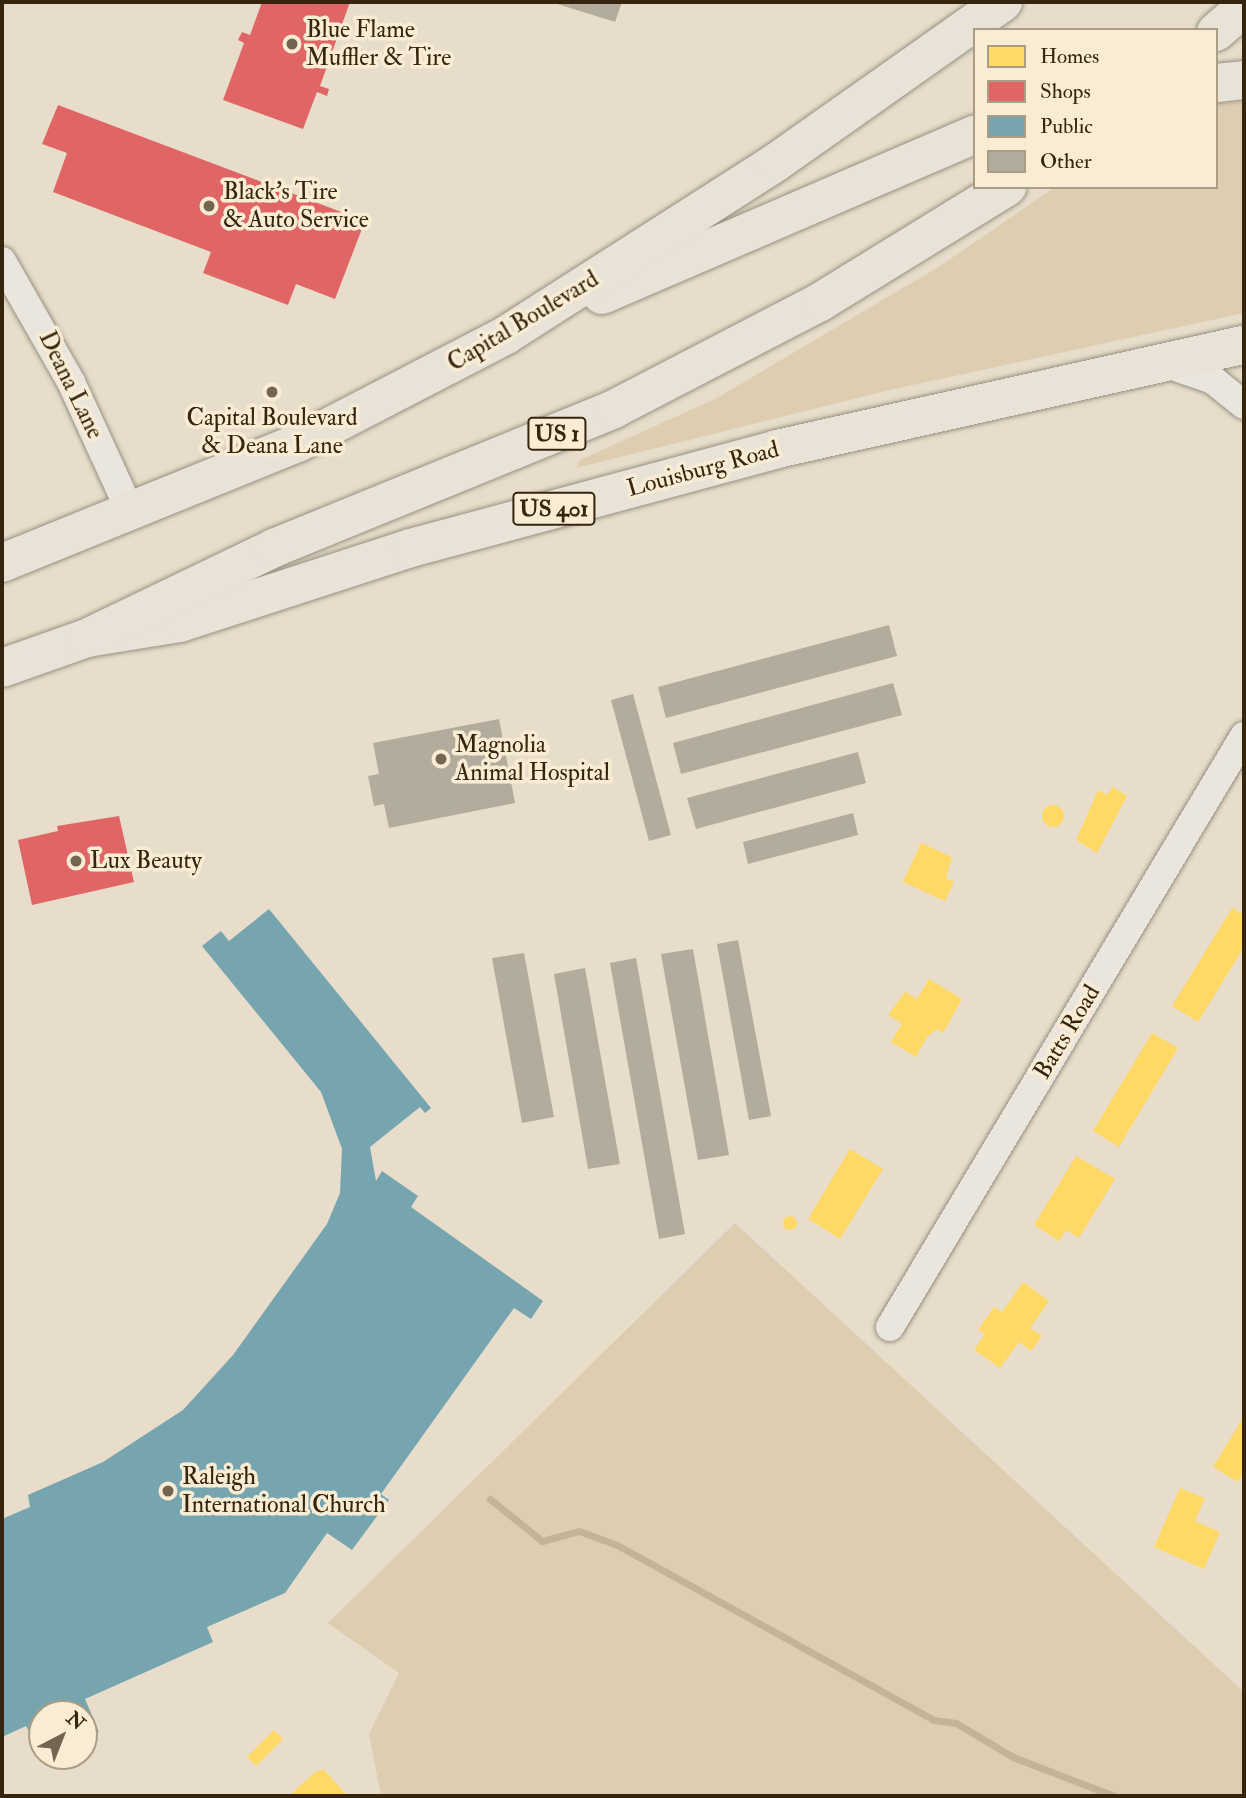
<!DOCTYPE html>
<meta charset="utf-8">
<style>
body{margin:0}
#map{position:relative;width:1246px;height:1798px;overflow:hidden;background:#e7ddca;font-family:"IM FELL Double Pica",serif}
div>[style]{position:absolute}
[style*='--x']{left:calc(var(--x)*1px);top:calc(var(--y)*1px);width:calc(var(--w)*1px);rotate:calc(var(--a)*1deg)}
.green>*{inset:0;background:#ddceb2}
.homes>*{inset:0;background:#ffd966}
.round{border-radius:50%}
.shops>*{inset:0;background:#e06666}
.public>*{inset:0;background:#76a5af}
.stream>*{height:7px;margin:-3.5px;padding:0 3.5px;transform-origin:3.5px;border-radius:3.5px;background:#c3b398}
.building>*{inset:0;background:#b3ac9d}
.roads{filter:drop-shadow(0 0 2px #989082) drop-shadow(0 0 2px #989082)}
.minor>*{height:28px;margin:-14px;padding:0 14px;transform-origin:14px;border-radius:14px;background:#ebe6dd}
.highway>*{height:38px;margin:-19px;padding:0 19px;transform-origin:19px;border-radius:19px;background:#e8e2d7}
.dots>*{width:19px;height:19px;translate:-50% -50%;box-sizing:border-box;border:4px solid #f8ecd4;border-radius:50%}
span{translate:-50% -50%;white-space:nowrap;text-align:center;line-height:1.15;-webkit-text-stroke:7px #f8ecd4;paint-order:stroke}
.shield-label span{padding:2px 5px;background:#f8ecd4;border:2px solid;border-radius:5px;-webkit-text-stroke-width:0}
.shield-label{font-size:23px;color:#35250f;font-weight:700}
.poi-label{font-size:24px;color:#35250f}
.left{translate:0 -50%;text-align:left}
.street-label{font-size:24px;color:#35250f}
.frame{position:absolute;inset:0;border:4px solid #35250f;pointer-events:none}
.legend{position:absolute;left:973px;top:28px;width:245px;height:161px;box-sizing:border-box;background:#f8ecd4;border:2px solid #aa9c85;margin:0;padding:9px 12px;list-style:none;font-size:21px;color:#35250f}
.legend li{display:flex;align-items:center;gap:14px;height:35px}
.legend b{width:35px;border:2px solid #aa9c85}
.north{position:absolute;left:28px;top:1700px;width:70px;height:70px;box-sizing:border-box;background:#f8ecd4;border:2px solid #aa9c85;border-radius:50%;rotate:42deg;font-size:19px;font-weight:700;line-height:28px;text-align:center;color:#35250f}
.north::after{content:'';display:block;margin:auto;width:24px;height:32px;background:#736550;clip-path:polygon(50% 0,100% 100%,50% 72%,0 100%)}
</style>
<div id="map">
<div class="green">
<div style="clip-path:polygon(1244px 102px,1244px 313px,890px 390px,576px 468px,580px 460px,717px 398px,940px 266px,1055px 187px,1216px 187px,1216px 103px)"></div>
<div style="clip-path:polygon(735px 1223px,1244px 1692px,1244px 1796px,381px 1796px,369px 1734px,399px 1673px,328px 1623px)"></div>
</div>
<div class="homes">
<div style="clip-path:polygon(1113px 787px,1127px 796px,1097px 853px,1076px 840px,1098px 790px,1107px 795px)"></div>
<div class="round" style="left:1042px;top:805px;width:22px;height:22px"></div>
<div style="clip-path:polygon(921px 843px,952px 857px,946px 878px,954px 882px,945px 901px,903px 882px)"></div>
<div style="clip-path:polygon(1232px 908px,1244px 915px,1244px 947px,1198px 1022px,1172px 1006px)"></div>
<div style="clip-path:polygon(929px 979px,962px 999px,943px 1033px,937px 1029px,927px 1037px,916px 1057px,891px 1042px,902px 1023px,888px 1015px,905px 992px,917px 999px)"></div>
<div style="clip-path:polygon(1152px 1033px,1178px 1048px,1119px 1147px,1093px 1131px)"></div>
<div style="clip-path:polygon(850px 1149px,883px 1169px,840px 1239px,808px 1219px)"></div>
<div style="clip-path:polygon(1076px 1156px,1115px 1179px,1079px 1238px,1066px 1230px,1059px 1241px,1034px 1225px)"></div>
<div class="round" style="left:783px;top:1216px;width:14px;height:14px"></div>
<div style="clip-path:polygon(1023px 1282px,1049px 1301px,1030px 1328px,1042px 1336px,1031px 1351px,1019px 1342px,1000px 1368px,974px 1350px,985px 1334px,978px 1330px,994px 1307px,1002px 1312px)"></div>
<div style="clip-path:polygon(1244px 1416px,1244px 1472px,1238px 1482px,1213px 1467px)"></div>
<div style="clip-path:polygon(1180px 1488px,1205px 1498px,1195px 1521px,1220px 1532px,1204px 1569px,1154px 1547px)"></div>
<div style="clip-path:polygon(274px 1730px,283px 1739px,256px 1766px,247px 1757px)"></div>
<div style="clip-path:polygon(323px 1769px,348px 1796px,289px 1796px,314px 1773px)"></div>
</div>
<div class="shops">
<div style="clip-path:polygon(262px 2px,350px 2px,320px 86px,329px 89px,327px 96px,317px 92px,303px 129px,223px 100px,244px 43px,238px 40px,242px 32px,250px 35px)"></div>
<div style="clip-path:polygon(58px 105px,365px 221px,335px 299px,296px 284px,288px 305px,203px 273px,211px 252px,53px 192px,67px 153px,42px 144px)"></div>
<div style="clip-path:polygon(119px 816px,134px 882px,32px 905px,18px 840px,58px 831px,57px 826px)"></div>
</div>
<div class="public">
<div style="clip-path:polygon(269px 909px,431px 1108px,425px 1113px,420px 1107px,370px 1147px,376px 1181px,382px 1171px,418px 1196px,411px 1207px,543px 1301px,531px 1319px,514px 1308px,381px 1494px,389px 1500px,352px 1550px,327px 1533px,285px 1593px,207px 1627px,213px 1642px,85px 1699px,99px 1732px,84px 1739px,84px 1714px,42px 1714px,42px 1755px,26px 1726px,2px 1737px,2px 1519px,30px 1507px,28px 1495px,103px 1462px,183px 1410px,233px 1355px,327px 1224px,340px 1193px,342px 1149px,321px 1092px,202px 946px,221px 931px,229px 941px)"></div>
</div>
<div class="stream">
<div style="--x:490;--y:1499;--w:67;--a:38.9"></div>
<div style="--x:542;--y:1541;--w:38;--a:-15"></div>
<div style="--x:579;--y:1531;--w:40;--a:20.2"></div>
<div style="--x:617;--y:1545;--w:362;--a:28.9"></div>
<div style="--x:934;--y:1720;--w:22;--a:8"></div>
<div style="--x:956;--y:1723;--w:66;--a:30.8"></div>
<div style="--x:1013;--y:1757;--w:108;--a:21.1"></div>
</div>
<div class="building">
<div style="clip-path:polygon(551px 2px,622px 2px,615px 22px)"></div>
<div style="clip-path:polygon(889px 625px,897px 656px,666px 718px,658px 687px)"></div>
<div style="clip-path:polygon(893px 683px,902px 715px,681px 774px,673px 743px)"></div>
<div style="clip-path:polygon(633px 694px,671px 835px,649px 841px,611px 700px)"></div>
<div style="clip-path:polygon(499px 719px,515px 803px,389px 828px,384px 804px,374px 806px,368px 776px,379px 774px,373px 743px)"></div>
<div style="clip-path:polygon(858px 752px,866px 783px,696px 829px,687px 798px)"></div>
<div style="clip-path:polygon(853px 813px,858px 835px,748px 864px,743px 842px)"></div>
<div style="clip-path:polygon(738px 940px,771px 1116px,749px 1120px,717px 944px)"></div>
<div style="clip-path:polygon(693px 949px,729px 1155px,698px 1160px,661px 954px)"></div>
<div style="clip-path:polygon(524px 953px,554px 1117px,522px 1123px,492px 958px)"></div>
<div style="clip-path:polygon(636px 958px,685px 1234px,659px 1239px,610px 963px)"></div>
<div style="clip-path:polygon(585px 968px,620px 1164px,588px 1169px,554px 974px)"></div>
</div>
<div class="roads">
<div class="minor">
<div style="--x:2;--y:261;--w:139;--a:60.3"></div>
<div style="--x:71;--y:382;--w:144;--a:65.4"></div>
<div style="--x:1164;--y:363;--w:52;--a:19.1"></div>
<div style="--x:1213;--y:380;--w:40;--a:39"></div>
<div style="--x:890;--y:1327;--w:689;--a:-59.08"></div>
</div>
<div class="highway">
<div style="--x:1216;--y:32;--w:37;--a:-41"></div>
<div style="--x:1216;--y:83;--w:28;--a:-6"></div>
<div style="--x:602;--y:295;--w:406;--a:-23.3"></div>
<div style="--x:2;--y:563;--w:319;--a:-22.1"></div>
<div style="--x:298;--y:443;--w:234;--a:-27.4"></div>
<div style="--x:506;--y:335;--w:319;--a:-32.6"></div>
<div style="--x:775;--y:163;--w:279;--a:-35.2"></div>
<div style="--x:87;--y:638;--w:94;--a:-9.2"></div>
<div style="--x:180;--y:623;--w:243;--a:-18"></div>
<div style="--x:411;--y:548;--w:379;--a:-15.1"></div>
<div style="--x:777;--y:449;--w:478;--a:-12.6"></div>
<div style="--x:2;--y:668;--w:90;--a:-19.4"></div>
<div style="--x:87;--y:638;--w:208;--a:-25.7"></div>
<div style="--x:274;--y:548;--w:367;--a:-22.2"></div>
<div style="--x:614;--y:409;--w:232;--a:-27.4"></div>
<div style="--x:820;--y:302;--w:220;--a:-31.6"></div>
</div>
</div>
<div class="dots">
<div style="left:292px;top:44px;background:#736550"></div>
<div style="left:209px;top:206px;background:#736550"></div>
<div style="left:272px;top:392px;background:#736550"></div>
<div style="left:441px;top:759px;background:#736550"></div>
<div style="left:76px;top:861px;background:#736550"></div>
<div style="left:168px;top:1491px;background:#736550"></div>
</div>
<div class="shield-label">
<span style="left:557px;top:434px">US 1</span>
<span style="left:554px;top:509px">US 401</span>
</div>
<div class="poi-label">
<span class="left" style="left:306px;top:44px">Blue Flame<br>Muffler &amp; Tire</span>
<span class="left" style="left:223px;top:206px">Black’s Tire<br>&amp; Auto Service</span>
<span style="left:272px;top:432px">Capital Boulevard<br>&amp; Deana Lane</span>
<span class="left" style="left:455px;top:759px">Magnolia<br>Animal Hospital</span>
<span class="left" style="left:90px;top:861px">Lux Beauty</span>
<span class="left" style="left:182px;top:1491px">Raleigh<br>International Church</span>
</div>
<div class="street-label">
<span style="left:523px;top:321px;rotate:-31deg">Capital Boulevard</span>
<span style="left:71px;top:385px;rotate:64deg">Deana Lane</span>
<span style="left:703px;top:469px;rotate:-15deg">Louisburg Road</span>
<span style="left:1067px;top:1032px;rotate:-59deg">Batts Road</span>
</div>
<div class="frame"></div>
<ul class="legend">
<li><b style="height:19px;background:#ffd966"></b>Homes</li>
<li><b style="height:19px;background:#e06666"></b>Shops</li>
<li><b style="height:19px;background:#76a5af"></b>Public</li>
<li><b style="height:19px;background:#b3ac9d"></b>Other</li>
</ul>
<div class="north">N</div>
</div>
